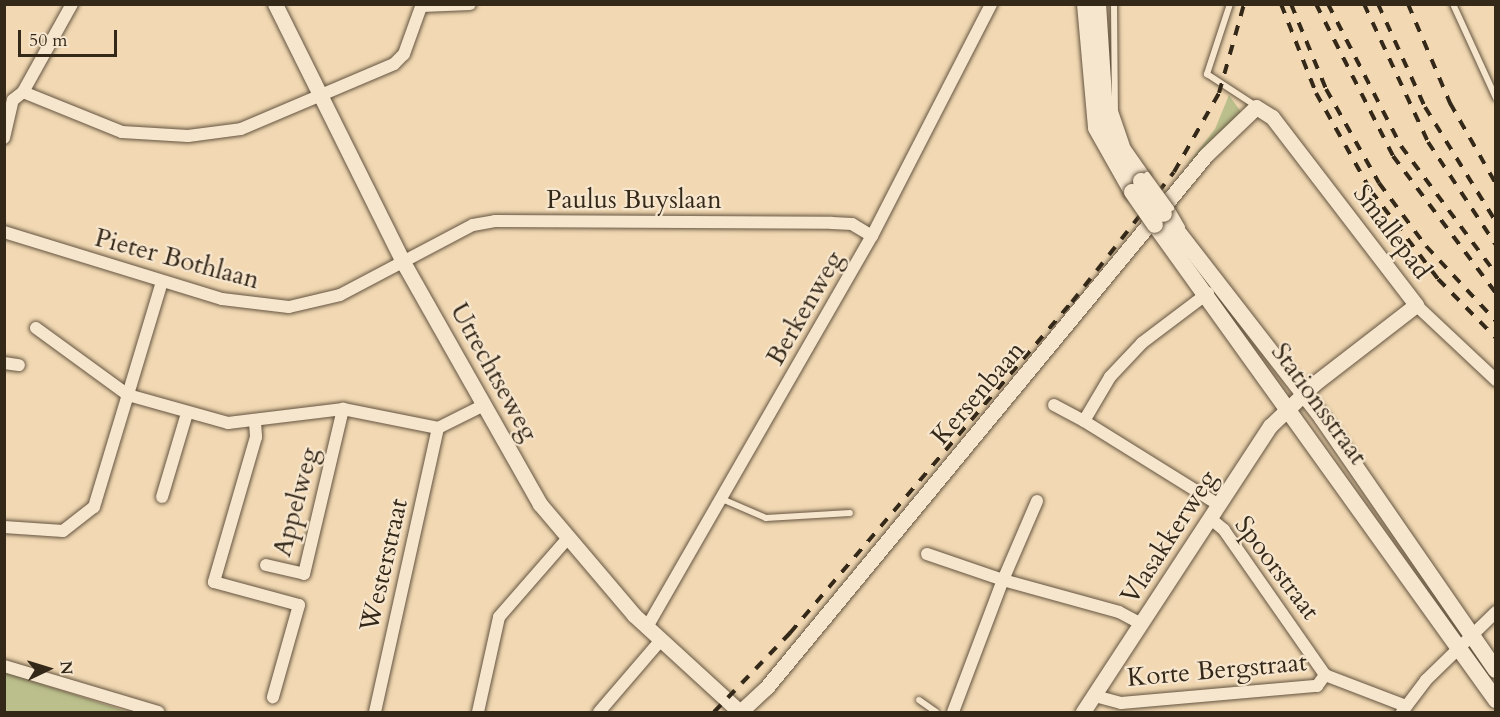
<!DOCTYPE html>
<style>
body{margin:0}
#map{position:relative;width:1500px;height:717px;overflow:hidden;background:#f2d9b3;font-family:Cardo,serif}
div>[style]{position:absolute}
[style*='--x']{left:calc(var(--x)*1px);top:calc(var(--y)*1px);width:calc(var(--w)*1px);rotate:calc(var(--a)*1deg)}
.green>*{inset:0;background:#bbbf8c}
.roads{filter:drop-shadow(0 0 2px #645440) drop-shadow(0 0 2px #645440)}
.service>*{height:6px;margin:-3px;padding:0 3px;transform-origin:3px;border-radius:3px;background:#f7e6ce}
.minor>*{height:12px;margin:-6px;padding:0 6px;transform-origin:6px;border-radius:6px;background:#f7e6ce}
.tertiary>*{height:15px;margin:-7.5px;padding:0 7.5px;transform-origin:7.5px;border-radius:7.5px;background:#f7e6ce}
.secondary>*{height:16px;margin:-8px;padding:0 8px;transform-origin:8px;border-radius:8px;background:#f7e6ce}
.rail>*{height:4px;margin-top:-2px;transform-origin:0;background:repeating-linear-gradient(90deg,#342819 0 10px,transparent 0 20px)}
.bridges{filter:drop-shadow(0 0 2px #645440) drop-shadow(0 0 2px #645440)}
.service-bridge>*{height:6px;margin:-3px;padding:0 3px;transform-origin:3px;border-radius:3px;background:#f7e6ce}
.secondary-bridge>*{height:16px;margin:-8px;padding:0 8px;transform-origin:8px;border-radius:8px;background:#f7e6ce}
span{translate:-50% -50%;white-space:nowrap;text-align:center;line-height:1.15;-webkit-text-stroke:4.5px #f7e6ce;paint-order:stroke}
.street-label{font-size:26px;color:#342819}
.frame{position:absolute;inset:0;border:6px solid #342819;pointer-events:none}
.north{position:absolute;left:18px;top:639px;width:60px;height:60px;-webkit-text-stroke:4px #f7e6ce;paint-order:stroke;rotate:86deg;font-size:16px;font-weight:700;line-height:24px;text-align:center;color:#342819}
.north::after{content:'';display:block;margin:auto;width:21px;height:27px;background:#342819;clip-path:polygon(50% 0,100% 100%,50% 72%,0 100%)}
.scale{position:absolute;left:18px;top:30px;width:99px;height:27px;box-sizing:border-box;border:3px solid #342819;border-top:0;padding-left:8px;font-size:18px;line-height:21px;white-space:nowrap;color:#342819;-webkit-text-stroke:4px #f7e6ce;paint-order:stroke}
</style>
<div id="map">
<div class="green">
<div style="clip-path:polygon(1229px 95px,1241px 112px,1187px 165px,1215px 129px)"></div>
<div style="clip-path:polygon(5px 672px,128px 712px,5px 712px)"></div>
</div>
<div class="roads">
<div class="service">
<div style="--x:1114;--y:4;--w:107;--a:89.5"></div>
<div style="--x:1115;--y:111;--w:39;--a:71"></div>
<div style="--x:1128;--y:148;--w:33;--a:55"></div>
<div style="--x:1230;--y:4;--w:74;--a:108.2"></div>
<div style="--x:1207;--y:74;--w:59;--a:33.1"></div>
<div style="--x:1453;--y:4;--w:103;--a:65.4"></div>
<div style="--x:1171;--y:208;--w:22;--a:60"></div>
<div style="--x:722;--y:499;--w:48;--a:23.4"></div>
<div style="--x:766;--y:518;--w:84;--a:-3.4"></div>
<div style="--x:919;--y:700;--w:21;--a:35"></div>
</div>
<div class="minor">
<div style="--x:422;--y:6;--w:48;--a:-2.4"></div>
<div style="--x:23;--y:92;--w:107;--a:22"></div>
<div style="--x:122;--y:132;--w:66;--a:3.5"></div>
<div style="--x:188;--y:136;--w:53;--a:-7.5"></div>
<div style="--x:241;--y:129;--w:166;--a:-23"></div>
<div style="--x:394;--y:64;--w:14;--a:-45"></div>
<div style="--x:404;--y:54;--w:53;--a:-70.2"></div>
<div style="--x:4;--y:138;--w:39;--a:-77"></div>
<div style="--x:13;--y:100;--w:13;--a:-39"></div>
<div style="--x:23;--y:92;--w:101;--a:-60.9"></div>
<div style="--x:4;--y:232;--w:228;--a:17.1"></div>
<div style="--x:222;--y:299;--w:67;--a:6.8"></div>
<div style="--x:289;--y:307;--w:52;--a:-13.2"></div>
<div style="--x:340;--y:295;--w:150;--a:-27.8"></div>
<div style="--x:473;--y:225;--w:22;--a:-10"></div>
<div style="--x:495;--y:221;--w:337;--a:0.3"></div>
<div style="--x:832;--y:223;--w:20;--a:3"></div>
<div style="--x:852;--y:224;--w:23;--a:31"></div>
<div style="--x:1208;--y:293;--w:83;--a:142.9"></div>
<div style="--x:1142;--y:343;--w:47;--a:133.3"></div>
<div style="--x:1110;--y:377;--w:51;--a:120.6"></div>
<div style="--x:1084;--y:421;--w:159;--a:31.9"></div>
<div style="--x:1416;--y:305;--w:110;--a:43.2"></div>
<div style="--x:36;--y:328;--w:114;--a:36.1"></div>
<div style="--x:128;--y:395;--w:104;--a:15.6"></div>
<div style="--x:228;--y:423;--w:116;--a:-6.9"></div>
<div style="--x:343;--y:409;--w:97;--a:11.3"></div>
<div style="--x:438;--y:428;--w:49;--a:-26.6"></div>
<div style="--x:4;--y:363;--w:15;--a:8"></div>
<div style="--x:1054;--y:405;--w:34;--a:28"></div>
<div style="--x:255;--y:422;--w:15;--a:86"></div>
<div style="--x:256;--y:437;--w:151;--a:106.2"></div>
<div style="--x:214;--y:582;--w:88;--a:15.1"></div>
<div style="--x:299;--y:605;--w:96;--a:105.8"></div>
<div style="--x:162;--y:497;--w:88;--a:-73.4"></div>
<div style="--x:1211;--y:519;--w:17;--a:40"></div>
<div style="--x:1224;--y:530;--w:177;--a:55.1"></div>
<div style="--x:4;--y:527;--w:59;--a:3.9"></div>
<div style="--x:63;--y:531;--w:39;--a:-38"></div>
<div style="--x:94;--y:507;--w:235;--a:-73.2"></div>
<div style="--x:927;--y:554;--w:80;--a:18.9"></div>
<div style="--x:1003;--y:580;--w:86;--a:-66.7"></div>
<div style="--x:266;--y:565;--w:39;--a:13"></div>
<div style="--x:304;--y:574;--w:170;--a:-76.7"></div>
<div style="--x:647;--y:627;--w:451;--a:-60.1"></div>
<div style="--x:872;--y:236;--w:261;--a:-62.8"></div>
<div style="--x:4;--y:666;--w:161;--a:16.6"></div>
<div style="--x:1325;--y:675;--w:87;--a:20.9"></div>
<div style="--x:1095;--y:696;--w:27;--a:15"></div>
<div style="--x:1121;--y:703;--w:197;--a:-5"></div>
<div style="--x:1317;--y:686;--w:14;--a:-54"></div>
<div style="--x:375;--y:712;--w:291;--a:-77.5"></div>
<div style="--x:478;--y:712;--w:97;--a:-77.5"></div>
<div style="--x:499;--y:617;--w:103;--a:-48.9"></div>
<div style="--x:599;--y:712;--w:95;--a:-49.3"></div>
<div style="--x:953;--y:712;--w:141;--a:-69.3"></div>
<div style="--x:1003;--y:580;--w:120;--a:15.4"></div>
<div style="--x:1119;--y:612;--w:26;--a:28"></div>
<div style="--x:1402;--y:712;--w:40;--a:-53"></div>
<div style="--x:1426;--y:680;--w:98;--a:-44.2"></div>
</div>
<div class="tertiary">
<div style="--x:275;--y:4;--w:288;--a:63.6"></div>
<div style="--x:403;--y:262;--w:278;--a:60.5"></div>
<div style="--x:540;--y:504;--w:145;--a:49.7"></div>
<div style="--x:634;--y:615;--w:144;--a:42.5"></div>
<div style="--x:740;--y:712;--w:35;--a:-43"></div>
<div style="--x:766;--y:688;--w:691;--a:-50.46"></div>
<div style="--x:1206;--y:155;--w:69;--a:-43.8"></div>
<div style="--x:1256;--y:107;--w:19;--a:32"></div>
<div style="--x:1272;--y:117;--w:237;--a:52.5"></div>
<div style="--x:1416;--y:305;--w:128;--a:142.3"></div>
<div style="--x:1315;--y:383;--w:62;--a:136.3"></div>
<div style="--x:1270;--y:426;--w:342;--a:123.2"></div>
</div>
<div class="secondary">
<div style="--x:1085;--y:4;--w:124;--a:84.9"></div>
<div style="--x:1096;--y:128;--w:73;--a:60.6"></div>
<div style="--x:1098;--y:4;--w:109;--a:86.3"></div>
<div style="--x:1105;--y:113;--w:45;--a:68"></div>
<div style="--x:1122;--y:155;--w:32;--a:54"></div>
<div style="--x:1164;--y:214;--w:258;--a:52.2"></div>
<div style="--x:1322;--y:418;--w:306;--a:55.4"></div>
<div style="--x:1155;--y:225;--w:585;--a:54.33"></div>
<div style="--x:739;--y:712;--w:1;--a:0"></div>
</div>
</div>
<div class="rail">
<div style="--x:1281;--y:4;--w:96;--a:68.5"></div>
<div style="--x:1316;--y:93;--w:112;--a:60.7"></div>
<div style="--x:1371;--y:191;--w:111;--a:52.7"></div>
<div style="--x:1438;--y:279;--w:83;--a:45.5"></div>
<div style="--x:1291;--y:4;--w:92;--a:67.6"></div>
<div style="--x:1326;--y:89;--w:108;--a:60.6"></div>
<div style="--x:1379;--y:183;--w:79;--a:53.3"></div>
<div style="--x:1426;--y:246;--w:103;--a:47"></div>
<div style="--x:1316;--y:4;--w:170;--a:63.1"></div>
<div style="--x:1393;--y:156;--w:171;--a:53.1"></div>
<div style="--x:1328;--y:4;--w:160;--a:62.8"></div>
<div style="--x:1401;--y:146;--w:159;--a:53.4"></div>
<div style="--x:1364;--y:4;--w:152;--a:65.1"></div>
<div style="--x:1428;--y:142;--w:123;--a:56.6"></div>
<div style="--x:1378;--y:4;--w:113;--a:65.5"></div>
<div style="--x:1425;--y:107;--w:135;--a:58.3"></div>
<div style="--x:1408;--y:4;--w:108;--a:67"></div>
<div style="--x:1450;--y:103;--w:93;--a:60.4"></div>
<div style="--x:714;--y:712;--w:110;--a:-46.1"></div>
<div style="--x:790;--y:633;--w:435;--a:-49.6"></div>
<div style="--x:1072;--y:302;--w:165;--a:-51.9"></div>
<div style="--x:1174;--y:172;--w:91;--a:-60.3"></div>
<div style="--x:1219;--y:93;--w:92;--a:-74.3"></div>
</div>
<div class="bridges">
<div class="service-bridge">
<div style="--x:1147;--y:175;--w:41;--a:54"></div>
</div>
<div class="secondary-bridge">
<div style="--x:1141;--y:181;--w:40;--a:55.1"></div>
<div style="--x:1132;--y:192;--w:40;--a:55.1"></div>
</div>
</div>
<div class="street-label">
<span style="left:634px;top:200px">Paulus Buyslaan</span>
<span style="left:1392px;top:232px;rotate:53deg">Smallepad</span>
<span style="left:177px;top:259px;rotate:15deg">Pieter Bothlaan</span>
<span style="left:805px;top:308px;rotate:-60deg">Berkenweg</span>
<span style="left:494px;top:372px;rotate:61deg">Utrechtseweg</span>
<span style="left:978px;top:393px;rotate:-49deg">Kersenbaan</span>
<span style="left:1319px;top:404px;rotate:54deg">Stationsstraat</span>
<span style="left:296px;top:502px;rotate:-75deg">Appelweg</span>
<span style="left:1169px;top:537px;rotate:-57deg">Vlasakkerweg</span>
<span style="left:384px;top:565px;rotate:-77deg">Westerstraat</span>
<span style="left:1277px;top:568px;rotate:53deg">Spoorstraat</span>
<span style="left:1217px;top:670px;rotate:-5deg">Korte Bergstraat</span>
</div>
<div class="frame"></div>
<div class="north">N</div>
<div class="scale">50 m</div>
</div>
